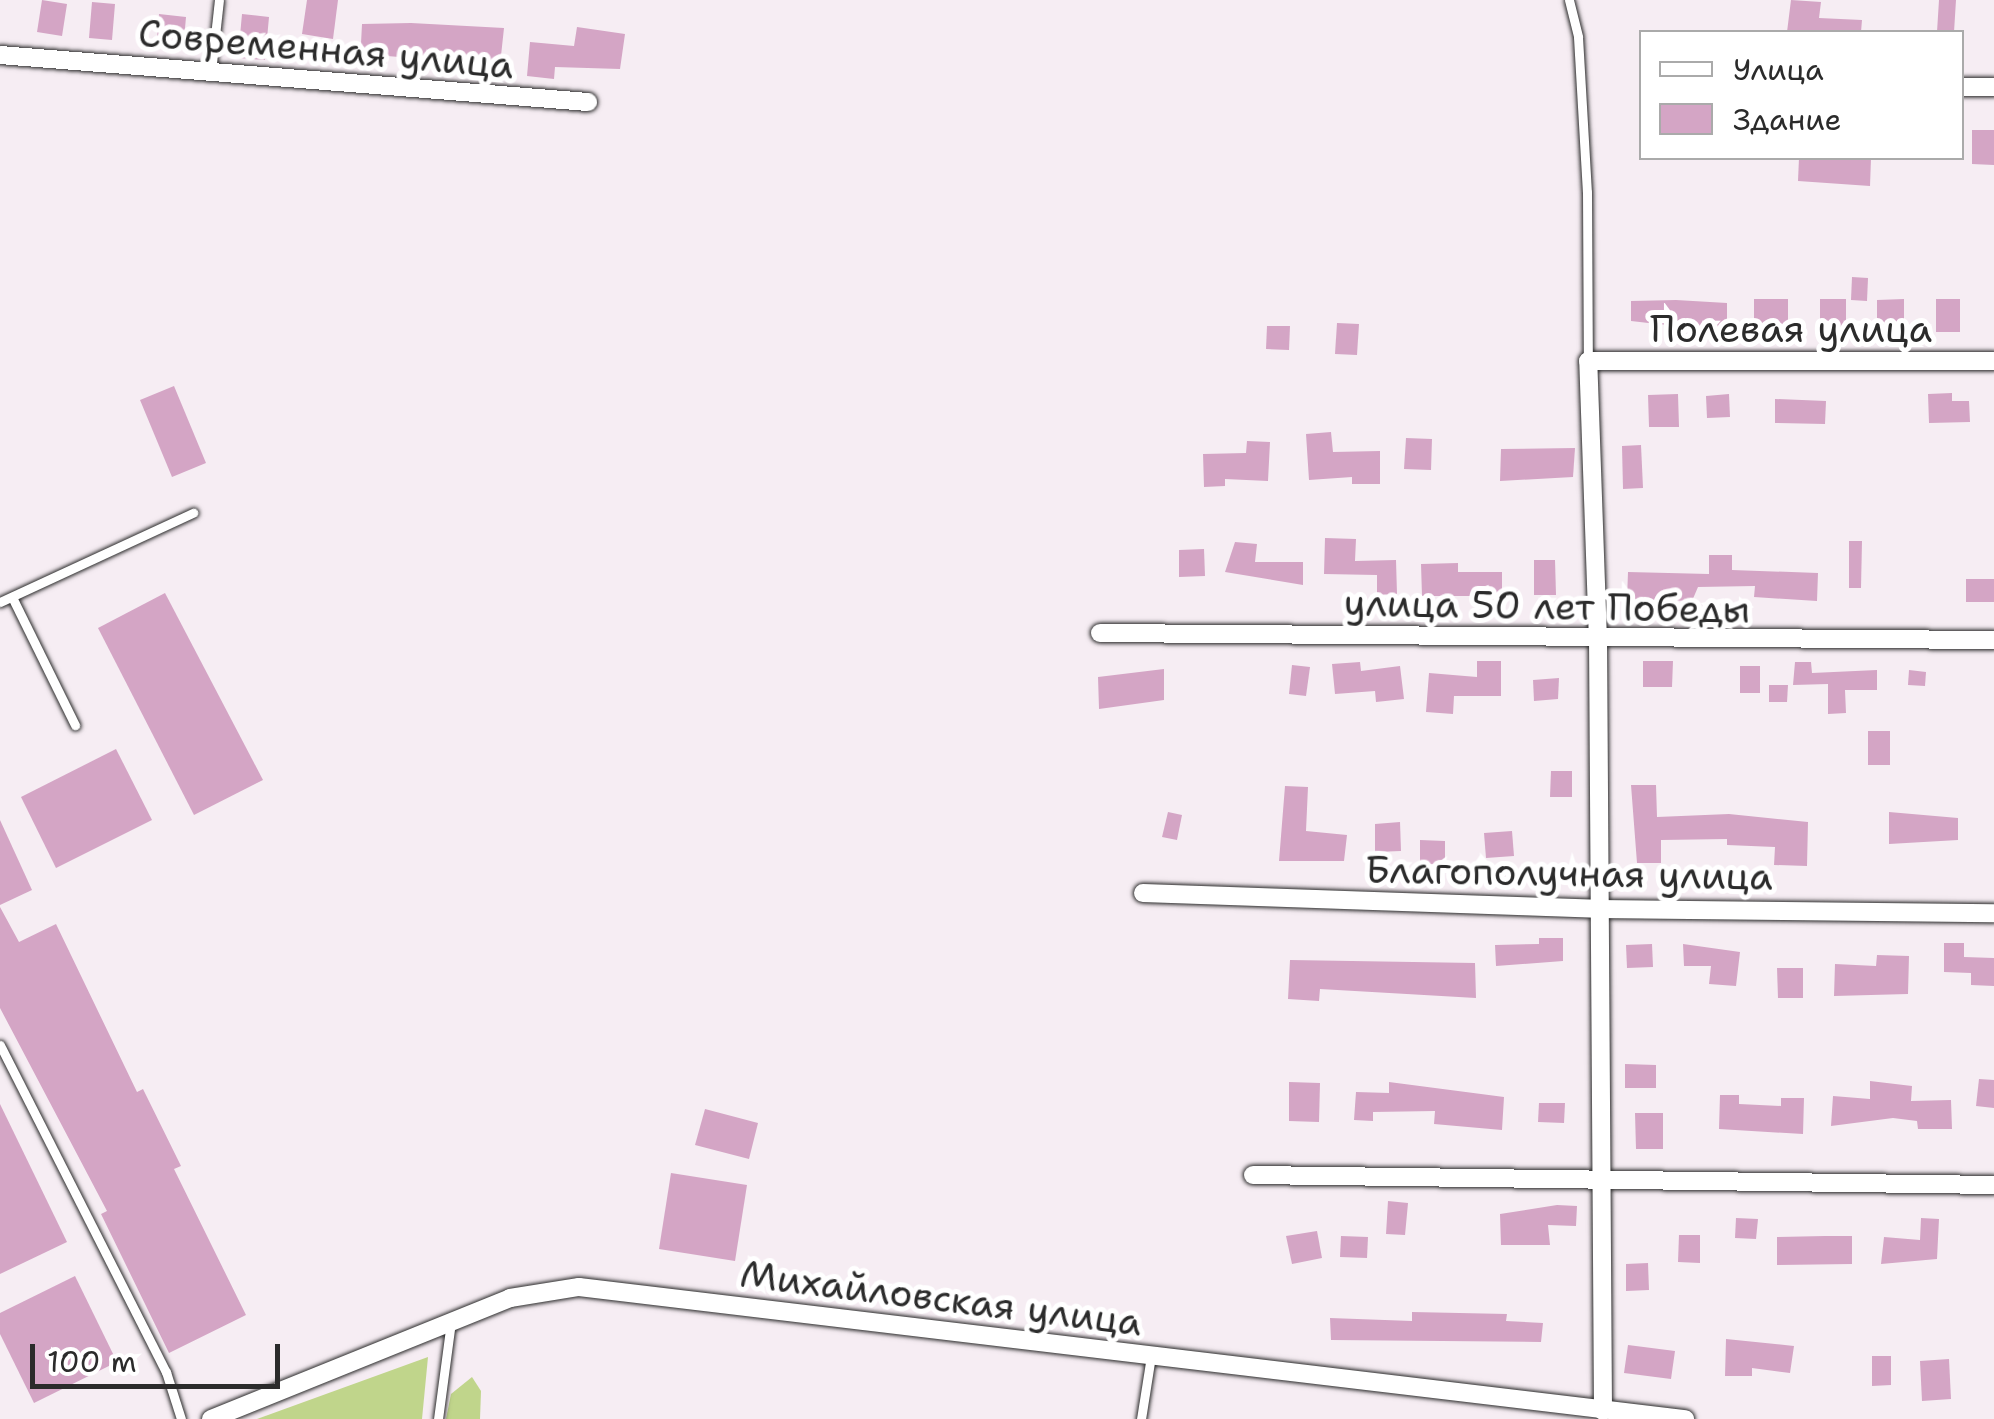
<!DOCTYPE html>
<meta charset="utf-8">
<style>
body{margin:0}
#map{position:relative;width:1994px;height:1419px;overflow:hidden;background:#f6edf3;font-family:"Shantell Sans",sans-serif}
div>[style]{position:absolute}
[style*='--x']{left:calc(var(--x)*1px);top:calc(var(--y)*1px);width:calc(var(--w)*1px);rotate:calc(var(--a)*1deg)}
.green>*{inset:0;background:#c0d58b}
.building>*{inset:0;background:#d4a5c5}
.roads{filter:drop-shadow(0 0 2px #2b2b2b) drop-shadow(0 0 2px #2b2b2b)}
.service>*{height:9px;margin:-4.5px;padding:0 4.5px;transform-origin:4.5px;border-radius:4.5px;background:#fff}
.minor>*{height:18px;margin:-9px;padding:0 9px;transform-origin:9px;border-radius:9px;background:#fff}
span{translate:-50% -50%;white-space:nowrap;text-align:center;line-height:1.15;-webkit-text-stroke:10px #fff;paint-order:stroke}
.street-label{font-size:38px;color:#2b2b2b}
.legend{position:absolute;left:1639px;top:30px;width:325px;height:130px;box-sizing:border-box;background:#fff;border:2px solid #aaa;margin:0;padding:12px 18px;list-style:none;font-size:30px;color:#2b2b2b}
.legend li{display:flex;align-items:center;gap:20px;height:50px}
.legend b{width:50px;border:2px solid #aaa}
.scale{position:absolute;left:30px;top:1344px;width:250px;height:45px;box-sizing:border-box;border:5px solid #2b2b2b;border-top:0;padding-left:12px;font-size:30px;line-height:35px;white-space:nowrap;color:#2b2b2b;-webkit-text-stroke:8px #fff;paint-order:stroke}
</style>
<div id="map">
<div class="green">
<div style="clip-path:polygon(428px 1357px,422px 1419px,257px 1419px)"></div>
<div style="clip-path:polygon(472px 1377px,481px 1391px,480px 1419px,446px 1419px,451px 1394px)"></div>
</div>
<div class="building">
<div style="clip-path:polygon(42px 0,67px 4px,62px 36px,37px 32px)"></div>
<div style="clip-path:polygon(307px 0,338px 0,333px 39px,302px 34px)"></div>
<div style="clip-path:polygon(1791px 0,1821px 2px,1819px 18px,1862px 20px,1861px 32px,1787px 32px)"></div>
<div style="clip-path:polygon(1939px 0,1956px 0,1954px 32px,1937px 32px)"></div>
<div style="clip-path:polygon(92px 2px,115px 4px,112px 40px,89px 38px)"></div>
<div style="clip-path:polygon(159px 14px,186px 17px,184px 40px,157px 37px)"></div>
<div style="clip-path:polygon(242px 14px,269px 17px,265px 60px,238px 58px)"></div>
<div style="clip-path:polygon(411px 23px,504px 28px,500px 65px,387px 56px,387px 64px,360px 63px,362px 24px)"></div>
<div style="clip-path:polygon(577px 27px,625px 34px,620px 69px,555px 67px,554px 79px,527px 76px,530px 42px,574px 46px)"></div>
<div style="clip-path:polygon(1972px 130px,1994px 130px,1994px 165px,1972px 164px)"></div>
<div style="clip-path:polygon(1799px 158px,1871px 158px,1870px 186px,1798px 181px)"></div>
<div style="clip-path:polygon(1852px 277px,1868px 278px,1867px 301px,1851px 300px)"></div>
<div style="clip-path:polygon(1754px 299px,1788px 299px,1788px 331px,1754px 331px)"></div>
<div style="clip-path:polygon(1820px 299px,1846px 299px,1846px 332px,1820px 332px)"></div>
<div style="clip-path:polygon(1904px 299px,1904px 332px,1877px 333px,1877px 300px)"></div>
<div style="clip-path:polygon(1936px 299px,1960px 299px,1960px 332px,1936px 332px)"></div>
<div style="clip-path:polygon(1676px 300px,1727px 303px,1727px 332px,1631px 321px,1631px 301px)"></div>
<div style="clip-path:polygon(1337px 323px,1359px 324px,1357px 355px,1335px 354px)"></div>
<div style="clip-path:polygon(1267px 326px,1290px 326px,1289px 350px,1266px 349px)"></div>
<div style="clip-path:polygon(174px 386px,206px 463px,172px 477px,140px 400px)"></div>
<div style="clip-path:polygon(1952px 393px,1952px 401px,1969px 401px,1970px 422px,1929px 423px,1928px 394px)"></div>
<div style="clip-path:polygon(1678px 394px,1679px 427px,1649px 427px,1648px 395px)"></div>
<div style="clip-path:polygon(1729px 394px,1730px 417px,1707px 418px,1706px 396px)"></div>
<div style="clip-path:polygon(1775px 399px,1826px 401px,1825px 424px,1775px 423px)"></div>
<div style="clip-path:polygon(1331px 432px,1333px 452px,1380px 451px,1380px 484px,1352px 484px,1352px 477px,1309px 480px,1306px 434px)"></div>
<div style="clip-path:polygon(1406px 438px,1432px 439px,1431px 470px,1404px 469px)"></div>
<div style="clip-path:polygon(1247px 441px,1270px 442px,1268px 481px,1225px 479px,1225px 486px,1204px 487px,1203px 454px,1246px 453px)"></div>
<div style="clip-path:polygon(1641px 445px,1643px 488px,1623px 489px,1622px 446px)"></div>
<div style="clip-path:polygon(1575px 448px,1573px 477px,1500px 481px,1501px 449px)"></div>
<div style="clip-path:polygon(1325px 538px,1356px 539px,1355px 561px,1396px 560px,1397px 594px,1377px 595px,1377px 575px,1324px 574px)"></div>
<div style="clip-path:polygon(1849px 541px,1862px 541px,1861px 588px,1849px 588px)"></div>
<div style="clip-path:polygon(1235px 542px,1257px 544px,1255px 562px,1303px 562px,1303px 585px,1225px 572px)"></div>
<div style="clip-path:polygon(1204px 549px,1205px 576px,1179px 577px,1179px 550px)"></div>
<div style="clip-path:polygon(1709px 555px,1732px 555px,1732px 570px,1818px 573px,1817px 601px,1754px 597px,1755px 586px,1698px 587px,1692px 601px,1627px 599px,1628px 572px,1709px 574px)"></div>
<div style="clip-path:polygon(1534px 560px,1555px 560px,1556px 595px,1534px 595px)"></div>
<div style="clip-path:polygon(1458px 563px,1458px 572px,1502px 572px,1502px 596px,1422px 596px,1421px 564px)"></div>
<div style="clip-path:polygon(1966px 579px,1994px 579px,1994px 602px,1966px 602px)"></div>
<div style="clip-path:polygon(165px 593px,263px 780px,194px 815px,98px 628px)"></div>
<div style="clip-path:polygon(1477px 661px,1501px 661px,1501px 696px,1454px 696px,1453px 714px,1426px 712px,1429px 673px,1477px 677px)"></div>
<div style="clip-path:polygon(1643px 661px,1673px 661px,1672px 687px,1643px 687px)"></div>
<div style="clip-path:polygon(1360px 662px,1361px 671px,1400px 666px,1404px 699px,1376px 702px,1375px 691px,1335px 694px,1332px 664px)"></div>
<div style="clip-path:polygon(1795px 662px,1811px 662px,1812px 673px,1877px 670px,1877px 690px,1845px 690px,1846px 713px,1828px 714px,1828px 684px,1793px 685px)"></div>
<div style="clip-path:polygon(1292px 665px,1310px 667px,1306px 696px,1289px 694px)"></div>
<div style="clip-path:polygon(1740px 666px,1760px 666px,1760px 693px,1740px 693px)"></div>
<div style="clip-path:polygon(1164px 669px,1164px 700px,1099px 709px,1098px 677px)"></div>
<div style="clip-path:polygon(1909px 670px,1926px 672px,1925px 686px,1908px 685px)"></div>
<div style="clip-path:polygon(1559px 678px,1558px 699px,1534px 701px,1533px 680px)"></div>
<div style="clip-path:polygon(1769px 685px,1788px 685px,1787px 702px,1769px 702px)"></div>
<div style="clip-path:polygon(1868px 731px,1890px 731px,1890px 765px,1868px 765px)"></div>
<div style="clip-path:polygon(116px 749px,152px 820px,56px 868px,21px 797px)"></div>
<div style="clip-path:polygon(1551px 771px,1572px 771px,1572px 797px,1550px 797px)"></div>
<div style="clip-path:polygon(1631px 785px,1656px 785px,1657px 817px,1729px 814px,1808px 822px,1807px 866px,1774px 865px,1775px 847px,1727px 845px,1727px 839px,1661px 840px,1661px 863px,1637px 863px)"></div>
<div style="clip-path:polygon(1285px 786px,1308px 787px,1306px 831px,1347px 835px,1344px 861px,1279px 861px)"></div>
<div style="clip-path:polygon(1168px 812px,1182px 815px,1177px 840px,1162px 837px)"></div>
<div style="clip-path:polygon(1889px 812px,1958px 818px,1958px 840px,1889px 844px)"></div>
<div style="clip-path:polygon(0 820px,32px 890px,0 905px)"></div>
<div style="clip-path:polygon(1400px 822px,1401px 851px,1375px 852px,1375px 824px)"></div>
<div style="clip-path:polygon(1512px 831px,1514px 856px,1486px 858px,1484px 833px)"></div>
<div style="clip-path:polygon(1420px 840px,1445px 841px,1445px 864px,1420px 864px)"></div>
<div style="clip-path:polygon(0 907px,19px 942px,56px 924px,137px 1092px,143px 1089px,181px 1166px,174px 1169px,246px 1315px,169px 1353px,101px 1214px,107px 1211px,0 1008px)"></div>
<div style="clip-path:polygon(1539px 938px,1563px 938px,1563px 961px,1496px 966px,1495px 945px,1539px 944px)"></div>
<div style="clip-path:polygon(1944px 943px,1964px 943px,1964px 957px,1994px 958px,1994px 986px,1971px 985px,1971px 973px,1944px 972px)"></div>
<div style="clip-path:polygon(1652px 944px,1653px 967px,1627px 968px,1626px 945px)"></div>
<div style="clip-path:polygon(1683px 944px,1740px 952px,1736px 986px,1709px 984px,1711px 966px,1684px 966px)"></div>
<div style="clip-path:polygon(1877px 955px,1909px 956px,1908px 994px,1834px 996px,1835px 964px,1876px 966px)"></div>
<div style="clip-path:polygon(1290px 960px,1475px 963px,1476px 998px,1320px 989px,1319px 1001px,1288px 999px)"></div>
<div style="clip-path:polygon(1777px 968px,1803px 968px,1803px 998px,1778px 998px)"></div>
<div style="clip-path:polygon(1625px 1064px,1656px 1065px,1656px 1088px,1625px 1088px)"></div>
<div style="clip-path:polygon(1979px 1079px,1994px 1080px,1994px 1108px,1976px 1106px)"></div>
<div style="clip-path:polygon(1870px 1081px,1912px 1086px,1911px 1101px,1951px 1100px,1952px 1129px,1918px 1129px,1917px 1121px,1893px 1118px,1831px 1126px,1833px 1096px,1870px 1099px)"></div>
<div style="clip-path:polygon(1289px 1082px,1320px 1083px,1319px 1122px,1289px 1121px)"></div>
<div style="clip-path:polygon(1389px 1082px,1504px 1097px,1502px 1130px,1434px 1124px,1435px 1111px,1373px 1112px,1373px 1121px,1354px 1120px,1356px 1092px,1389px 1093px)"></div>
<div style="clip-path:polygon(1720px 1095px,1739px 1095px,1739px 1104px,1781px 1106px,1781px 1098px,1804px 1098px,1803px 1134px,1719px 1129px)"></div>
<div style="clip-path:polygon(1539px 1103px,1565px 1103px,1564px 1123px,1538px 1122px)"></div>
<div style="clip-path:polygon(0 1104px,67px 1242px,0 1274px)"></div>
<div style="clip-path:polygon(705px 1109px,758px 1123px,749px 1159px,695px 1145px)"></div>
<div style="clip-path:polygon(1635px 1113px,1663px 1113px,1663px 1149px,1636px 1149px)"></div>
<div style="clip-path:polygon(671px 1173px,747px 1185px,735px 1261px,659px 1249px)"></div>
<div style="clip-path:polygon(1388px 1201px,1408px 1203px,1405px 1235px,1386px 1234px)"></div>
<div style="clip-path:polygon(1557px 1205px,1577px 1206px,1576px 1226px,1548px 1225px,1550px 1245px,1501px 1245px,1500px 1214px)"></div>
<div style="clip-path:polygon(1736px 1218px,1758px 1219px,1756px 1239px,1735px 1238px)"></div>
<div style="clip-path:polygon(1921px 1218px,1939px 1219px,1937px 1259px,1881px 1264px,1884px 1237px,1920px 1240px)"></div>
<div style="clip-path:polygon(1317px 1231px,1322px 1258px,1292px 1264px,1286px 1236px)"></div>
<div style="clip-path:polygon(1679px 1235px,1700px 1235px,1700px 1263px,1678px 1262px)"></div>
<div style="clip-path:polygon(1341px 1236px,1368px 1237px,1367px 1258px,1340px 1257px)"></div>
<div style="clip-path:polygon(1825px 1236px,1852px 1236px,1852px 1264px,1777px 1265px,1777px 1237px)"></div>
<div style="clip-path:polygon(1648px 1263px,1649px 1290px,1626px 1291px,1626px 1264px)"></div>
<div style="clip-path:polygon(75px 1276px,117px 1362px,34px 1403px,0 1334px,0 1313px)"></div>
<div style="clip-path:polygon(1412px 1312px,1507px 1314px,1506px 1321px,1543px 1323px,1541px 1342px,1331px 1340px,1330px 1318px,1412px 1321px)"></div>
<div style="clip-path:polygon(1726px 1339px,1794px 1346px,1790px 1373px,1752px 1368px,1752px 1376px,1725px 1376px)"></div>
<div style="clip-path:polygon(1628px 1345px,1675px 1351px,1671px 1379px,1624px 1373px)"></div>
<div style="clip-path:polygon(1872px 1356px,1891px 1356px,1891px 1385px,1872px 1386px)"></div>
<div style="clip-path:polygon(1949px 1359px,1951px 1399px,1922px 1401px,1920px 1361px)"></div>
</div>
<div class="roads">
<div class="service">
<div style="--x:1569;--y:0;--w:38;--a:76"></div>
<div style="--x:1578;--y:37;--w:155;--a:86.7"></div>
<div style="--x:1587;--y:192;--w:169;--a:89.7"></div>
<div style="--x:211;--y:72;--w:72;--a:-83.7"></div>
<div style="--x:12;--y:597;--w:143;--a:63.8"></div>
<div style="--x:0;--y:602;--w:213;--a:-24.8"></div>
<div style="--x:0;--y:1045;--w:367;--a:63.1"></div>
<div style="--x:166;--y:1372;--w:49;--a:72.3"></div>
<div style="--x:438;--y:1419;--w:98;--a:-82.4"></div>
<div style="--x:1141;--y:1419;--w:64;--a:-81"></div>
</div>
<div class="minor">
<div style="--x:0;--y:55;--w:590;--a:4.57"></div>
<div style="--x:1962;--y:87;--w:32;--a:0"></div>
<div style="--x:1100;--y:633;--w:894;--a:0.45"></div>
<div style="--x:1143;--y:893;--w:454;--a:2"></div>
<div style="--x:1597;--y:909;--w:397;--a:0.6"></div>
<div style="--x:1253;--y:1175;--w:741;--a:0.77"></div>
<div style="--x:1603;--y:1411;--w:770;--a:-90.37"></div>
<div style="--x:1598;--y:641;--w:280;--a:-92"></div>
<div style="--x:1588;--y:361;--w:406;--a:0"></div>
<div style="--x:211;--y:1419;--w:323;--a:-22"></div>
<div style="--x:510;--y:1298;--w:70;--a:-9.1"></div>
<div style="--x:579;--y:1287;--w:1114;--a:6.81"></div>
</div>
</div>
<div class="street-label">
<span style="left:326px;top:49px;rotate:5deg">Современная улица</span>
<span style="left:1791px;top:329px">Полевая улица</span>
<span style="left:1547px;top:606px;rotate:1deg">улица 50 лет Победы</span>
<span style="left:1569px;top:873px;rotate:1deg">Благополучная улица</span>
<span style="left:941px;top:1298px;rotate:7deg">Михайловская улица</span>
</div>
<ul class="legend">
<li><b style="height:12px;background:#fff"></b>Улица</li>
<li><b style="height:28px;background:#d4a5c5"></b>Здание</li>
</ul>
<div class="scale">100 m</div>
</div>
